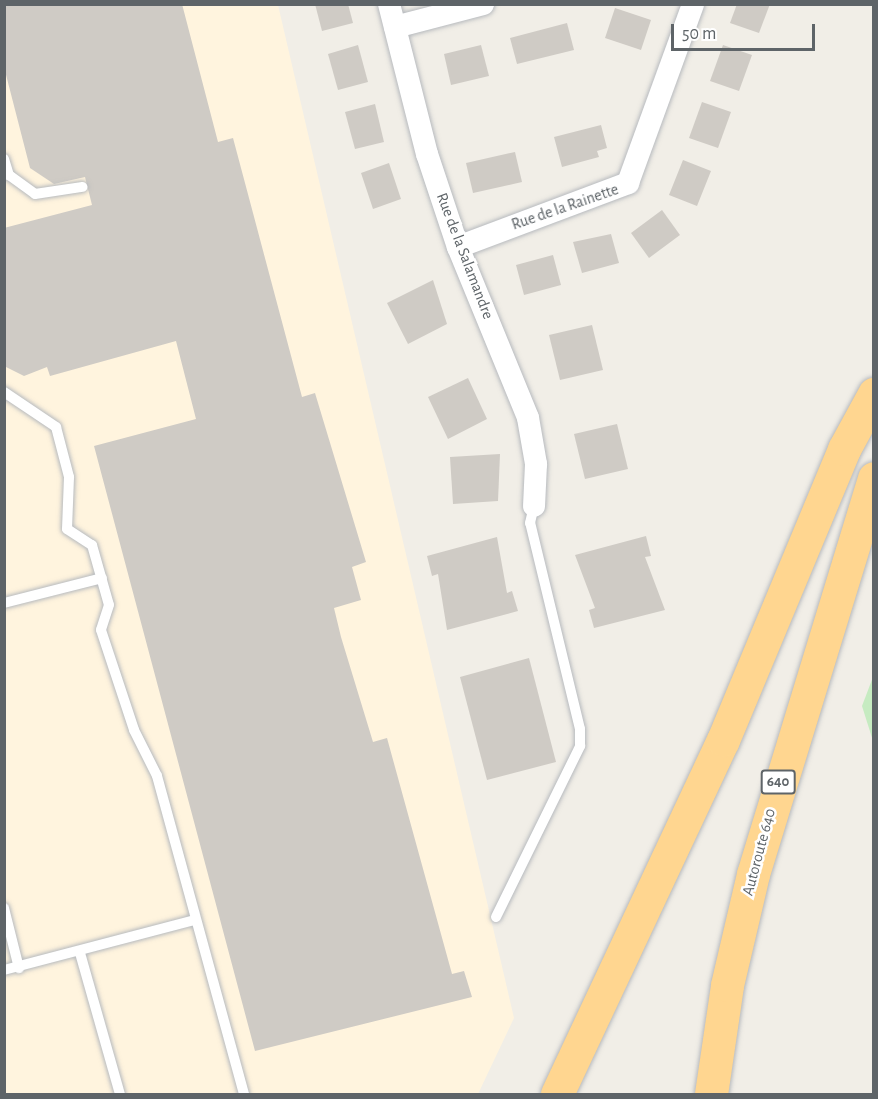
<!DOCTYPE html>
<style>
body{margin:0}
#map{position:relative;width:878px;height:1099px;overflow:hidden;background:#f1eee7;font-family:"Alegreya Sans",sans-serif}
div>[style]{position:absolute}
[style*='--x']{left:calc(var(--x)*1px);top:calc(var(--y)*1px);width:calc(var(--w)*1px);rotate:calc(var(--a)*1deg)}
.commercial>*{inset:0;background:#fff4de}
.green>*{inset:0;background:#c6ebc1}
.building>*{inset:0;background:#cfcbc5}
.roads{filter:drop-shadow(0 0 2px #b7babe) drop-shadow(0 0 2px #b7babe)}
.lane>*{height:10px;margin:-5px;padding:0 5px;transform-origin:5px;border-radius:5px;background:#fff}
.street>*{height:22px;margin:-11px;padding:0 11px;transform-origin:11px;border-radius:11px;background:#fff}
.highway>*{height:33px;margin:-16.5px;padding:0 16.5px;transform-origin:16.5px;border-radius:16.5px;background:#ffd690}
span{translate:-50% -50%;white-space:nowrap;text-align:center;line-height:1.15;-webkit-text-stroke:5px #fff;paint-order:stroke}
.shield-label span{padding:2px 4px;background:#fff;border:2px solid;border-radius:4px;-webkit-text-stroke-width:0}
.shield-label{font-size:15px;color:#5e6468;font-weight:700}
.street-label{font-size:16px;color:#5e6468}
.frame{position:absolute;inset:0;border:6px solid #5e6468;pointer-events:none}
.scale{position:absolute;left:671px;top:24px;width:144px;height:27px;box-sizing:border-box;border:3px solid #5e6468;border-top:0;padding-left:8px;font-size:18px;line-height:21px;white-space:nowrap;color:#5e6468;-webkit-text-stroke:4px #fff;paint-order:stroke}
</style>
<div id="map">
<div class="commercial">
<div style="clip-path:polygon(5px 5px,278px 5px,514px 1018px,478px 1094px,5px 1094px)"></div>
</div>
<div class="green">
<div style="clip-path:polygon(873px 677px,873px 741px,862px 706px)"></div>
</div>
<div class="building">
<div style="clip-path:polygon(4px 4px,182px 4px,218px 142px,233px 138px,302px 397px,315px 393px,366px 562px,352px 567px,361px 600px,334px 608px,341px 637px,373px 742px,387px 738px,452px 974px,464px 971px,472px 997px,255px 1051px,94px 446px,196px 419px,176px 341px,50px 376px,47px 367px,24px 376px,4px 366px,4px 228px,92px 205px,85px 177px,54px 184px,30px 168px,4px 67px)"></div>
<div style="clip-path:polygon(315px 4px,348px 4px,353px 23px,322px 31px)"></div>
<div style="clip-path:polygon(737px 4px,770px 4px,759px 33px,730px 23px)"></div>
<div style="clip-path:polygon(615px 8px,651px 20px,641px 50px,605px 38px)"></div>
<div style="clip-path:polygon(567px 23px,574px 50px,517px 64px,510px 38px)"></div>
<div style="clip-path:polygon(358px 45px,368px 82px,338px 90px,328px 54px)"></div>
<div style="clip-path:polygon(481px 45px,489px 76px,451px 85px,444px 54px)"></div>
<div style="clip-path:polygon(723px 45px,752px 55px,739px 91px,710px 81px)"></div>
<div style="clip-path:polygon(702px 102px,731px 112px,718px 148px,689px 138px)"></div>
<div style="clip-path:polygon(375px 104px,384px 142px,355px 149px,345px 112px)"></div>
<div style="clip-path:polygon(601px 125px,607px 148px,597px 151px,599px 157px,562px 167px,554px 137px)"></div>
<div style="clip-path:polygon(515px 152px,522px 182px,473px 193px,466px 163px)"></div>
<div style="clip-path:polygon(683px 160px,711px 171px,697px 206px,669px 195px)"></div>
<div style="clip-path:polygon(389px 163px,401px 199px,373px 209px,361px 173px)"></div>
<div style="clip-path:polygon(662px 210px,680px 235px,649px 258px,631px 233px)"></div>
<div style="clip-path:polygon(611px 234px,619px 263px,582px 273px,573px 242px)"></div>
<div style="clip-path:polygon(553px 255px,561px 285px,524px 295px,516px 265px)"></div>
<div style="clip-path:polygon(433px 280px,447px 324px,408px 344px,387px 303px)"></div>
<div style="clip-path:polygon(592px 325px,603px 370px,560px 380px,549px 335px)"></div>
<div style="clip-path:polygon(468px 378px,487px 419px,448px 439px,428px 397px)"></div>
<div style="clip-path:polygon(617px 424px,628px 469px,585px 479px,574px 434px)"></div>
<div style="clip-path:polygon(500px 454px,498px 501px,453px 504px,450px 457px)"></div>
<div style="clip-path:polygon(646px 536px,651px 556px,645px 557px,665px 610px,594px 628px,589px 610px,595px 608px,575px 555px)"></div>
<div style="clip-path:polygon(497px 537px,507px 593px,512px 591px,518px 611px,447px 630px,438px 574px,432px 576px,427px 556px)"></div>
<div style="clip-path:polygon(529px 658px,556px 762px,487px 780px,460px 677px)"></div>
</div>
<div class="roads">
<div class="lane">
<div style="--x:4;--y:159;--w:17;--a:73"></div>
<div style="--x:9;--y:175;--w:32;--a:36"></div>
<div style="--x:35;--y:194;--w:48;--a:-8.5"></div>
<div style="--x:4;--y:392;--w:63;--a:33.9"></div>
<div style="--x:56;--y:427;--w:52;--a:75.4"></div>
<div style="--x:69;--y:477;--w:52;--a:92.2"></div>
<div style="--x:67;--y:529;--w:30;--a:33"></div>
<div style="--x:92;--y:545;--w:62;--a:74.2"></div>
<div style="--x:109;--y:605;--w:26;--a:108"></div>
<div style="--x:101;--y:630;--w:105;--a:71.7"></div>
<div style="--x:134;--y:730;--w:51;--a:63.4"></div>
<div style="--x:157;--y:776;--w:330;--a:74.7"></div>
<div style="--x:4;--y:603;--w:101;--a:-14.3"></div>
<div style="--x:4;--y:908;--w:62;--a:76"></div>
<div style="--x:496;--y:917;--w:191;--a:-63.8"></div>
<div style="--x:580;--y:746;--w:17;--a:-90"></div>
<div style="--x:580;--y:729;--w:212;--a:-103.6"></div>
<div style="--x:530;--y:523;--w:17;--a:-77"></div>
<div style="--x:80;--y:953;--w:147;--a:74.2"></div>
<div style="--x:4;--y:970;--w:197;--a:-14.7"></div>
</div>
<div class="street">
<div style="--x:389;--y:4;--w:155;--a:75.8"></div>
<div style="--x:427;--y:154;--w:98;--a:71.6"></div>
<div style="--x:458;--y:247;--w:185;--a:67.7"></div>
<div style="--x:528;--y:418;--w:47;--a:80.1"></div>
<div style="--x:536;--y:464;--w:42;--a:92.7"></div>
<div style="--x:395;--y:27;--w:91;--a:-14.6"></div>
<div style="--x:458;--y:247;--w:182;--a:-20.6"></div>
<div style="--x:628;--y:183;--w:190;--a:-70"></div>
</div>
<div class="highway">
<div style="--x:557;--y:1094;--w:391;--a:-64.9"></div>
<div style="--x:723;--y:740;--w:315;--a:-67.4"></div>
<div style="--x:844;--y:449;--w:63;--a:-61.4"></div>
<div style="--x:711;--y:1094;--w:110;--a:-81.6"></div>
<div style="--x:727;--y:985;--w:114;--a:-76.8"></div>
<div style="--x:753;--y:874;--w:414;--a:-73"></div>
</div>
</div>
<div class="shield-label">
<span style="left:778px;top:782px">640</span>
</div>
<div class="street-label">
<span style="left:565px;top:207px;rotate:-19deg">Rue de la Rainette</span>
<span style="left:465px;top:256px;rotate:69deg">Rue de la Salamandre</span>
<span style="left:759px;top:852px;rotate:-75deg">Autoroute 640</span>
</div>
<div class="frame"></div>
<div class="scale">50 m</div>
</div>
